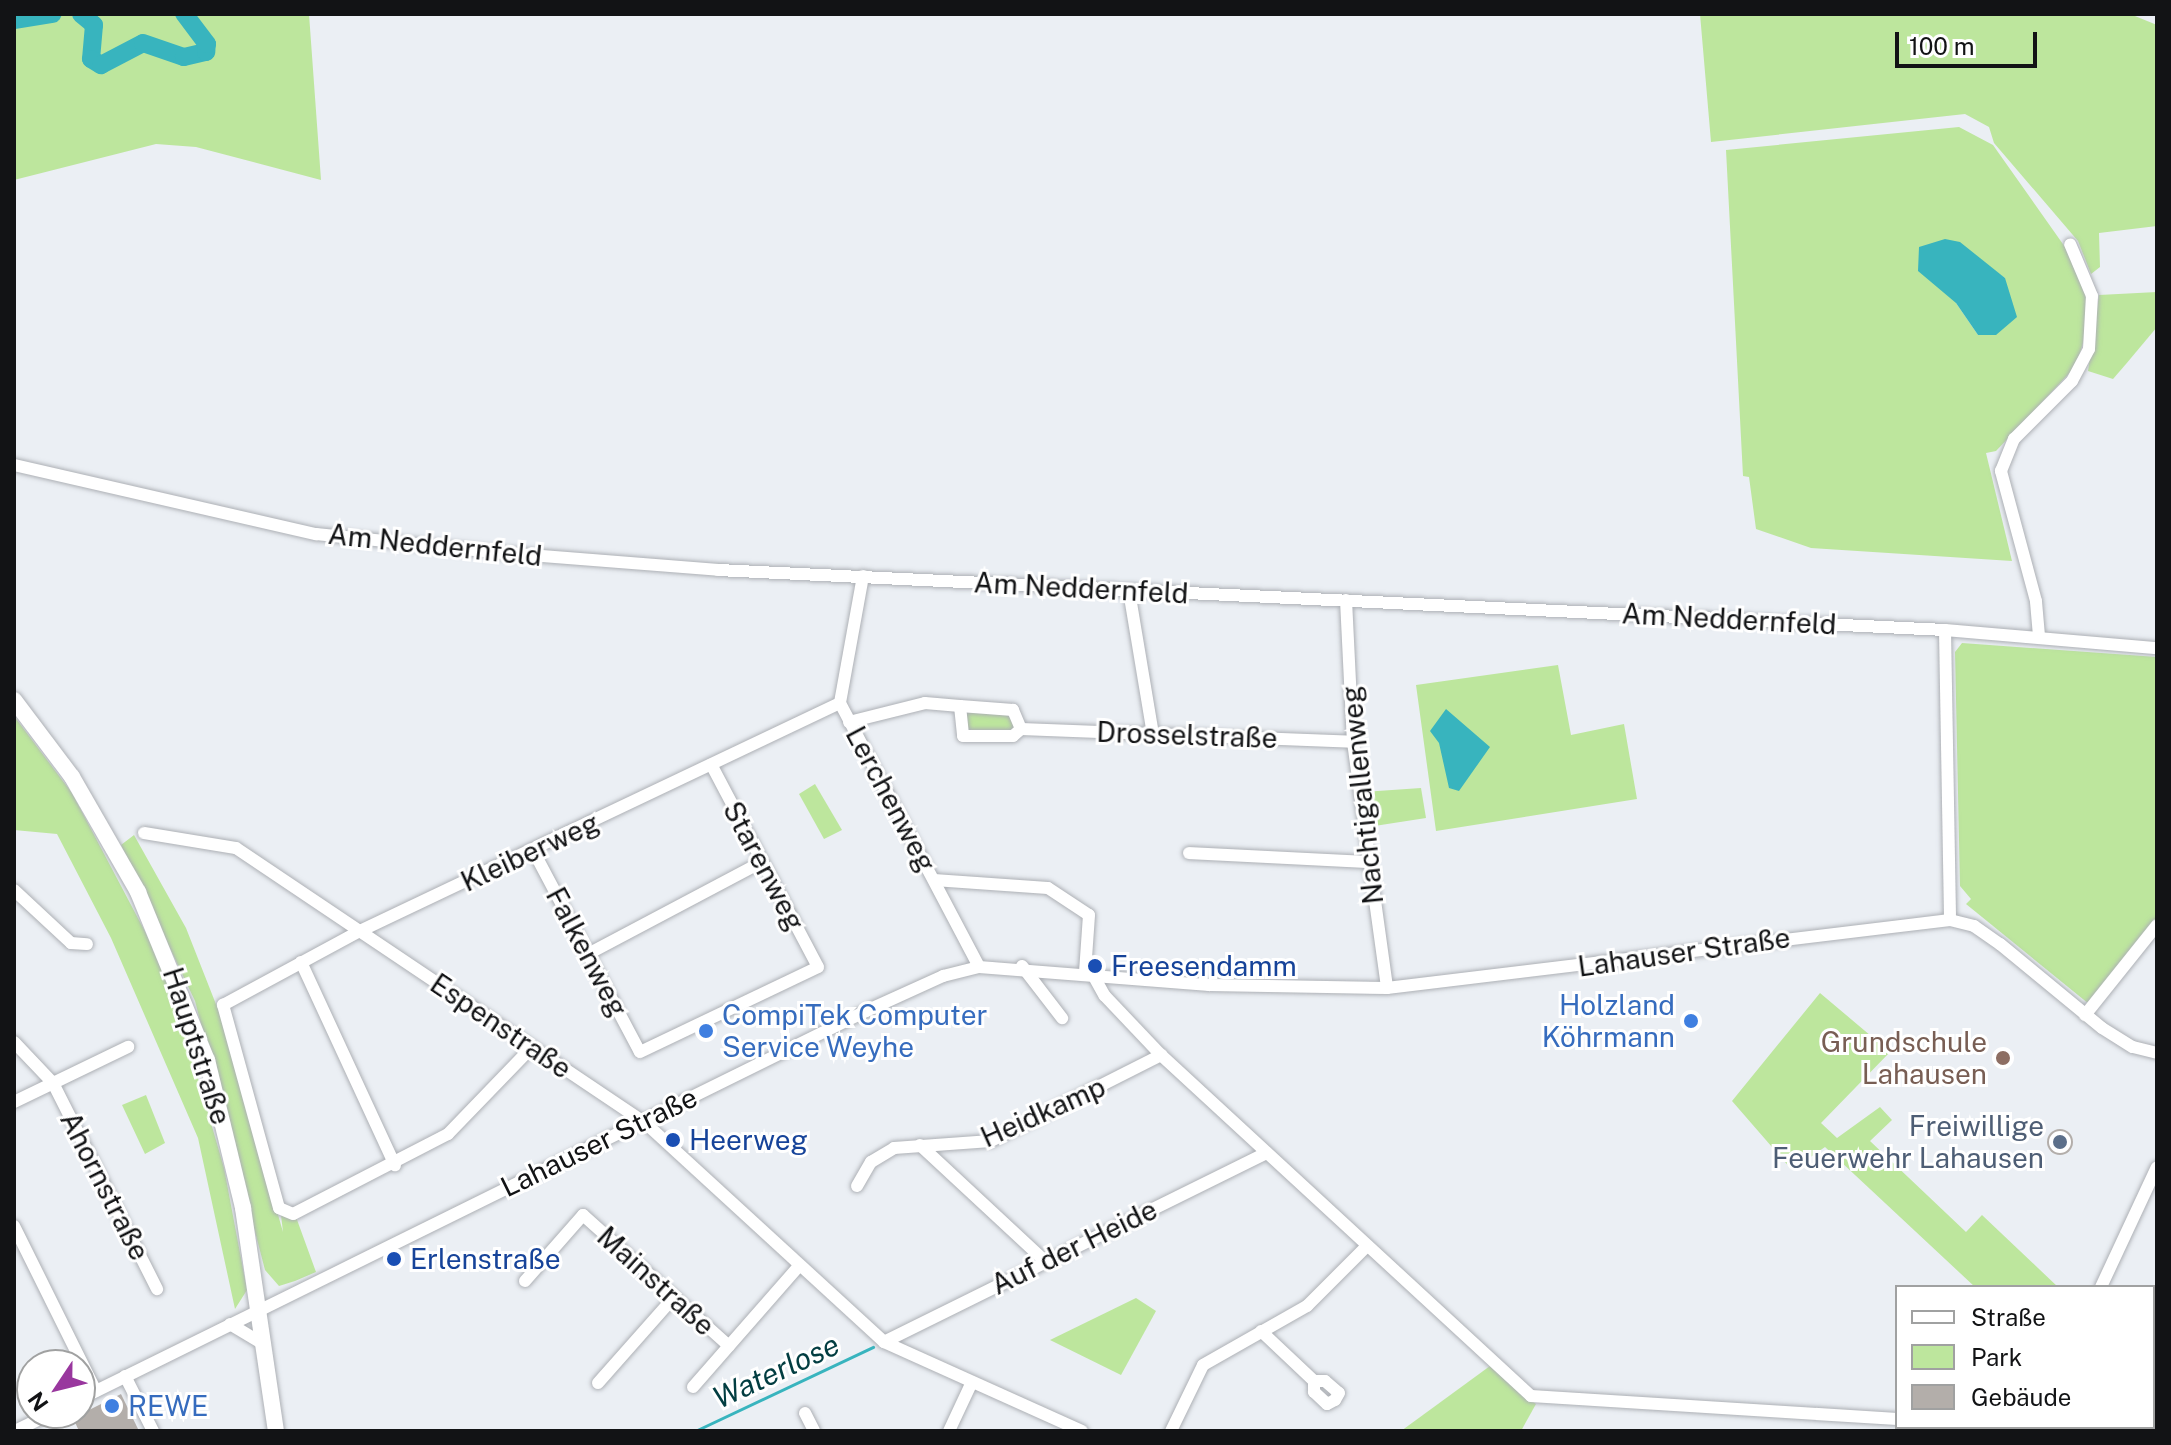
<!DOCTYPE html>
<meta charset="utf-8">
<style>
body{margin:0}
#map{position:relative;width:2171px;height:1445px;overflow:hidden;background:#ebeff4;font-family:"Public Sans",sans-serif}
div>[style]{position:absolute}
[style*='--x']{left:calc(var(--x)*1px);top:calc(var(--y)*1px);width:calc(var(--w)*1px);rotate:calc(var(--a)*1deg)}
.green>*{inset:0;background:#bde69d}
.water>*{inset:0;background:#38b4be}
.stream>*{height:3px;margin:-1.5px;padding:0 1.5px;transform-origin:1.5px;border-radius:1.5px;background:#38b4be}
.river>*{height:18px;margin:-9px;padding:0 9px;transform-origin:9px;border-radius:9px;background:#38b4be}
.building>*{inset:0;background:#b3aeaa}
.round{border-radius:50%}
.roads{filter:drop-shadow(0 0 2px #adb0b5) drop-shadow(0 0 2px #adb0b5)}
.minor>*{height:12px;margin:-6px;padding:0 6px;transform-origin:6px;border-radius:6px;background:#fff}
.major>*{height:16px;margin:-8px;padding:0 8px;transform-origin:8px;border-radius:8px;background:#fff}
.dots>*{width:22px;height:22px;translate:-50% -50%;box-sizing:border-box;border:4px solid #fff;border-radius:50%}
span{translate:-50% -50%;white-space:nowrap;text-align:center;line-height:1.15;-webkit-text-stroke:6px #fff;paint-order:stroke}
.street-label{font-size:28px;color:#121315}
.transit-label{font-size:28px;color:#164399}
.left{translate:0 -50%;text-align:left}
.shop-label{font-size:28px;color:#366cbe}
.right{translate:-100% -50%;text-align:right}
.education-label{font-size:28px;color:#785e54}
.service-label{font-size:28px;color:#4e5e75}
.water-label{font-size:30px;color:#023d41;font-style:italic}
.frame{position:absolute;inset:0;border:16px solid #121315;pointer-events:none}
.legend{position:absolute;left:1895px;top:1285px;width:260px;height:144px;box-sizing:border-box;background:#fff;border:2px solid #a0a1a1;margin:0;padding:10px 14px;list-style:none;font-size:24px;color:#121315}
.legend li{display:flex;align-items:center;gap:16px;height:40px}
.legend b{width:40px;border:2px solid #a0a1a1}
.north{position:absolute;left:16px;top:1349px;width:80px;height:80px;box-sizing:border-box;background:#fff;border:2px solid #a0a1a1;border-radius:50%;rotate:235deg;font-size:22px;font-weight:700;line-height:32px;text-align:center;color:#121315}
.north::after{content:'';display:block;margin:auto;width:28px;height:36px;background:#99379e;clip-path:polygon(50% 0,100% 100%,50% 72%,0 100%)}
.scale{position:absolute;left:1895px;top:32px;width:142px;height:36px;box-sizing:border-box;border:4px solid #121315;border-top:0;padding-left:10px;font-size:24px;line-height:28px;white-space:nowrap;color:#121315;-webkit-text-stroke:6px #fff;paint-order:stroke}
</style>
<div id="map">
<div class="green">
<div style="clip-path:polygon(14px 14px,309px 14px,321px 180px,196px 147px,156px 144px,14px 180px)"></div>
<div style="clip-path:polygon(1700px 14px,2130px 14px,2157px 25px,2157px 226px,2099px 233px,2100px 267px,2091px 274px,2078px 241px,1994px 143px,1989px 127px,1965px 114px,1711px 142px)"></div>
<div style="clip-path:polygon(evenodd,1959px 127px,1993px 145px,2065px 247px,2088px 297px,2088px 326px,2076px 366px,1996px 451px,1986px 453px,2012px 561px,1811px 548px,1756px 529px,1749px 477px,1743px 476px,1726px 150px,1959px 127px,1987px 266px,2005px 278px,1978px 335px,1956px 303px,1987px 266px)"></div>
<div style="clip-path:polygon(2157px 292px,2157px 327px,2126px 364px,2113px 379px,2088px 371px,2099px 295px)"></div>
<div style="clip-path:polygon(1962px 643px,2157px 657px,2157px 920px,2089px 1004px,1966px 904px,1971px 899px,1960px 886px,1955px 652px)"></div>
<div style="clip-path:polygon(1558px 665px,1571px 735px,1624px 724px,1637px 799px,1436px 831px,1416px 685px)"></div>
<div style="clip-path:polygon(962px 708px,1012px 712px,1019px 728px,1013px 735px,965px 734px)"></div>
<div style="clip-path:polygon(14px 716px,72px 793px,169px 977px,224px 1168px,247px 1290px,235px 1309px,198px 1138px,111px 938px,57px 834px,14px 830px)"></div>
<div style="clip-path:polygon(815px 784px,842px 830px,824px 839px,799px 794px)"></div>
<div style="clip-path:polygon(1421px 788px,1426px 818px,1368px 827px,1363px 792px)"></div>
<div style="clip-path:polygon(134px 835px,186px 928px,221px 1017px,283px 1232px,281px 1215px,296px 1217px,316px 1272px,295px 1281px,279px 1286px,265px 1270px,195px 1001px,121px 845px)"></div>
<div style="clip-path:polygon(1820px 993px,1890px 1052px,1821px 1123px,1837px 1138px,1880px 1107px,1892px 1120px,1870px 1141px,1966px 1232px,1982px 1215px,2058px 1287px,1975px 1287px,1825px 1147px,1792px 1170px,1732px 1101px)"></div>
<div style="clip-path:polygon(146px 1095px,165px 1143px,145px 1154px,122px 1105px)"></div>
<div style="clip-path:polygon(1136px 1298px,1156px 1311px,1121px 1375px,1050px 1340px)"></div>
<div style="clip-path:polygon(1490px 1366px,1536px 1404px,1521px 1431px,1401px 1431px)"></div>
</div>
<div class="water">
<div style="clip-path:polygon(1945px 239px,1960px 242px,2005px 278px,2017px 317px,1996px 335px,1978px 335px,1956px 303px,1918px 271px,1919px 247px)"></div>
<div style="clip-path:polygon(1446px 709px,1490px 747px,1459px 791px,1449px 788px,1439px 743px,1430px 731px)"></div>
</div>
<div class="stream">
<div style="--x:695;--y:1431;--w:197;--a:-25.3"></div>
</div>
<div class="river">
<div style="--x:81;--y:14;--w:17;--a:40"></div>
<div style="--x:94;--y:25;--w:34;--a:95"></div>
<div style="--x:91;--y:59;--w:12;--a:31"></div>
<div style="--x:101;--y:65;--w:47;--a:-27.6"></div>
<div style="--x:143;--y:43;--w:43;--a:18.9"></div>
<div style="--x:184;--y:57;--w:23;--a:-13"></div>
<div style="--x:206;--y:52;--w:8;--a:-83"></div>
<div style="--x:207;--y:44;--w:38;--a:-127"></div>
<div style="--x:14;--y:20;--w:39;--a:-9"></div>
</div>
<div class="building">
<div class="round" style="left:2047px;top:1129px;width:26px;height:26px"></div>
<div style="clip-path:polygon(121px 1394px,139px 1431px,79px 1431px,73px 1418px)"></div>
</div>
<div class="roads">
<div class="minor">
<div style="--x:14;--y:465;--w:310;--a:12.9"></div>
<div style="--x:316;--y:534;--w:189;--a:5.8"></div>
<div style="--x:504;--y:553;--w:215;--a:4.5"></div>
<div style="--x:718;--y:570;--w:1228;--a:2.8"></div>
<div style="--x:1945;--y:630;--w:213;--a:4.9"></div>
<div style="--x:863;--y:576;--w:129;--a:100.3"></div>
<div style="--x:840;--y:703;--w:298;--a:62.2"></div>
<div style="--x:1129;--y:591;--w:145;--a:80.5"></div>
<div style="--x:1346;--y:600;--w:142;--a:87.2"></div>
<div style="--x:1353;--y:742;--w:248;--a:82.1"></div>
<div style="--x:1945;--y:630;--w:290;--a:89"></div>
<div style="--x:2039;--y:636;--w:35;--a:-95"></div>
<div style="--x:2036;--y:601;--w:135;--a:-105.1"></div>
<div style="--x:2001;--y:471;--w:35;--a:-68"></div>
<div style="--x:2014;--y:439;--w:82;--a:-45"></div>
<div style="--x:2072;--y:381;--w:36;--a:-62"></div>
<div style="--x:2089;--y:349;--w:53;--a:-86.8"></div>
<div style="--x:2092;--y:296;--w:56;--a:-112.9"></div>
<div style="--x:849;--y:722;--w:78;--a:-14"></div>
<div style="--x:925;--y:703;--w:35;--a:5"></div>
<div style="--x:1021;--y:729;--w:21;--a:-113"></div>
<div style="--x:1013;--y:710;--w:53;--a:-175.7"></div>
<div style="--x:960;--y:706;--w:30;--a:84"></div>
<div style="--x:963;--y:736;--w:50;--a:0"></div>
<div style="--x:1013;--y:736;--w:11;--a:-41"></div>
<div style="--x:1021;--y:729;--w:332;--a:2.2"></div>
<div style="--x:144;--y:833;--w:93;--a:9.3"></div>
<div style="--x:236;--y:848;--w:490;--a:33.9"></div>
<div style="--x:643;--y:1121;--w:327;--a:42.5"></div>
<div style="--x:884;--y:1342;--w:217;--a:24.2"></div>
<div style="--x:534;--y:852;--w:226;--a:62.1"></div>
<div style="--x:640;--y:1052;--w:197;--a:-25.5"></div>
<div style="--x:818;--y:967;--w:229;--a:-117.8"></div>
<div style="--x:1189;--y:853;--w:177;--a:2.9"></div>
<div style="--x:934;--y:880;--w:114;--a:4"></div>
<div style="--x:1048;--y:888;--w:49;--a:33.4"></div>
<div style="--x:1089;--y:915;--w:57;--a:94"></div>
<div style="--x:14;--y:890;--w:78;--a:42.9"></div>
<div style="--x:71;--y:943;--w:16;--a:4"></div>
<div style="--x:588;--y:954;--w:195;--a:-27.9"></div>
<div style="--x:301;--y:962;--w:224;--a:65.2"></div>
<div style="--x:1022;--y:966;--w:66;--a:52.4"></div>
<div style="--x:1092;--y:973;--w:26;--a:61"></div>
<div style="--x:1105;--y:996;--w:81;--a:46.5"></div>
<div style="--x:1161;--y:1055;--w:503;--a:42.66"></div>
<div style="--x:1531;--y:1396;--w:367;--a:3.6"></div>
<div style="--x:2085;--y:1015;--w:115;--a:-51.3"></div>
<div style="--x:14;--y:1042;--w:57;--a:46.4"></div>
<div style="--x:53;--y:1083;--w:231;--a:63.2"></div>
<div style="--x:531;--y:1048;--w:120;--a:134"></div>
<div style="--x:448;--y:1134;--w:174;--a:152.7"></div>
<div style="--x:293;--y:1214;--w:15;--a:-157"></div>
<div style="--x:279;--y:1208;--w:211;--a:-105.4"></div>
<div style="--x:223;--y:1005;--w:156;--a:-28.4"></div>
<div style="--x:360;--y:931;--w:531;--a:-25.41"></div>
<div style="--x:14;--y:1102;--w:127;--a:-25.8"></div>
<div style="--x:920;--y:1145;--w:171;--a:42.9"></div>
<div style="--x:857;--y:1186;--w:28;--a:-60"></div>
<div style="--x:871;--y:1162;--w:27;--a:-31"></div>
<div style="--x:894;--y:1148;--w:97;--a:-4.1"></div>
<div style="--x:991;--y:1141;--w:191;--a:-26.8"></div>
<div style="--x:14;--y:1226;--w:184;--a:63.6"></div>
<div style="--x:525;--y:1281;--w:88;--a:-48.7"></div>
<div style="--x:583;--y:1215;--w:196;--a:41.9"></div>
<div style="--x:2101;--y:1287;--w:132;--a:-65"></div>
<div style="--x:230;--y:1324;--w:39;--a:31"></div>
<div style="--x:1261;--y:1331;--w:73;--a:43.3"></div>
<div style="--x:1314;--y:1381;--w:11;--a:0"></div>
<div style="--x:1325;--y:1381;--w:18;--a:41"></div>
<div style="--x:1339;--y:1393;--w:8;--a:120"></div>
<div style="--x:1335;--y:1400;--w:9;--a:153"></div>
<div style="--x:1327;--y:1404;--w:18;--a:-137"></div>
<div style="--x:1314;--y:1392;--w:11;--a:-90"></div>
<div style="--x:884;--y:1342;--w:426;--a:-26.3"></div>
<div style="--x:2153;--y:1365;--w:6;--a:51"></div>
<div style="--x:125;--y:1376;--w:62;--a:63"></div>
<div style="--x:598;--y:1383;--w:115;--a:-48.5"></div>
<div style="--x:693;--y:1387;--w:159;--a:-48.8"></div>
<div style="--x:80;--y:1399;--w:877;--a:-26.27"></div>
<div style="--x:866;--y:1011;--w:85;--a:-24.4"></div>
<div style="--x:943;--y:976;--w:37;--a:-14"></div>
<div style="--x:979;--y:967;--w:231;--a:4.5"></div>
<div style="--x:1209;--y:985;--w:178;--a:1"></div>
<div style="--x:1387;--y:988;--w:567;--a:-6.89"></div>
<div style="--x:1950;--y:920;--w:25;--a:14"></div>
<div style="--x:1974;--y:926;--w:32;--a:35"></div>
<div style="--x:2000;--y:944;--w:132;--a:39.5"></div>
<div style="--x:2102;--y:1028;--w:36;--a:32"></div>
<div style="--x:2133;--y:1047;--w:25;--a:14"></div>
<div style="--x:805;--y:1413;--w:20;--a:63"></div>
<div style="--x:2020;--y:1427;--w:9;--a:21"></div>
<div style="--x:15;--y:1431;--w:41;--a:-25.9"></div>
<div style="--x:949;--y:1431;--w:54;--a:-64.9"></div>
<div style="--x:1171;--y:1431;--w:73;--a:-64.1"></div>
<div style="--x:1203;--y:1365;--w:120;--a:-29.6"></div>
<div style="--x:1307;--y:1306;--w:83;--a:-45"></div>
</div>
<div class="major">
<div style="--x:14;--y:700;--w:96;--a:53"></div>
<div style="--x:72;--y:777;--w:133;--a:60.1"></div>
<div style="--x:138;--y:892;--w:182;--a:67.7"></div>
<div style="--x:207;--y:1060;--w:152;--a:76.3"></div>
<div style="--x:243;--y:1208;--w:225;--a:81.6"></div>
</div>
</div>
<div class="dots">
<div style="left:1095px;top:966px;background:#1a4fb4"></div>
<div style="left:1691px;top:1021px;background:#3f7fe0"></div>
<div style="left:706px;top:1031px;background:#3f7fe0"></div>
<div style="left:2003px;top:1058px;background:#8d6e63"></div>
<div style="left:673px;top:1140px;background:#1a4fb4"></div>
<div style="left:2060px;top:1142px;background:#5c6f8a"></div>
<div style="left:394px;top:1259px;background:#1a4fb4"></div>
<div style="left:112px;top:1406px;background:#3f7fe0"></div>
</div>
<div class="street-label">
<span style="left:435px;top:545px;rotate:6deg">Am Neddernfeld</span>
<span style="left:1081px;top:588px;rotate:3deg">Am Neddernfeld</span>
<span style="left:1729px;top:619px;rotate:3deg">Am Neddernfeld</span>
<span style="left:1187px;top:735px;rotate:2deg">Drosselstraße</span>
<span style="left:1362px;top:795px;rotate:-96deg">Nachtigallenweg</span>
<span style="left:891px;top:799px;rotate:62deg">Lerchenweg</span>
<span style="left:530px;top:852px;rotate:-25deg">Kleiberweg</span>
<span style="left:764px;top:866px;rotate:62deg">Starenweg</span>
<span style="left:587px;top:952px;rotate:62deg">Falkenweg</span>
<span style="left:1684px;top:952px;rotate:-8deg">Lahauser Straße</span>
<span style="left:501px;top:1026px;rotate:34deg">Espenstraße</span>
<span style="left:197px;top:1046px;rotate:72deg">Hauptstraße</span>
<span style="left:1043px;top:1112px;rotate:-24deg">Heidkamp</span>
<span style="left:599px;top:1142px;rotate:-26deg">Lahauser Straße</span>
<span style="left:105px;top:1186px;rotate:63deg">Ahornstraße</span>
<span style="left:1074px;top:1247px;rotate:-26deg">Auf der Heide</span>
<span style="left:656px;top:1281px;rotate:42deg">Mainstraße</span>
</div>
<div class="transit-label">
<span class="left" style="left:1111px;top:966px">Freesendamm</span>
<span class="left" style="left:689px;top:1140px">Heerweg</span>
<span class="left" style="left:410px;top:1259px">Erlenstraße</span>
</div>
<div class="shop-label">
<span class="right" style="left:1675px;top:1021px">Holzland<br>Köhrmann</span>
<span class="left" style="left:722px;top:1031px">CompiTek Computer<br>Service Weyhe</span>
<span class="left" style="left:128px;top:1406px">REWE</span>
</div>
<div class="education-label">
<span class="right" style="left:1987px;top:1058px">Grundschule<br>Lahausen</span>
</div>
<div class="service-label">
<span class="right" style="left:2044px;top:1142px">Freiwillige<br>Feuerwehr Lahausen</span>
</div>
<div class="water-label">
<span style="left:776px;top:1371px;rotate:-25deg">Waterlose</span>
</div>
<div class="frame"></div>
<ul class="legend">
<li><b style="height:10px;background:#fff"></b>Straße</li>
<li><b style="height:22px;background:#bde69d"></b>Park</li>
<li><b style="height:22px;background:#b3aeaa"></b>Gebäude</li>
</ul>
<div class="north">N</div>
<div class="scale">100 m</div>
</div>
